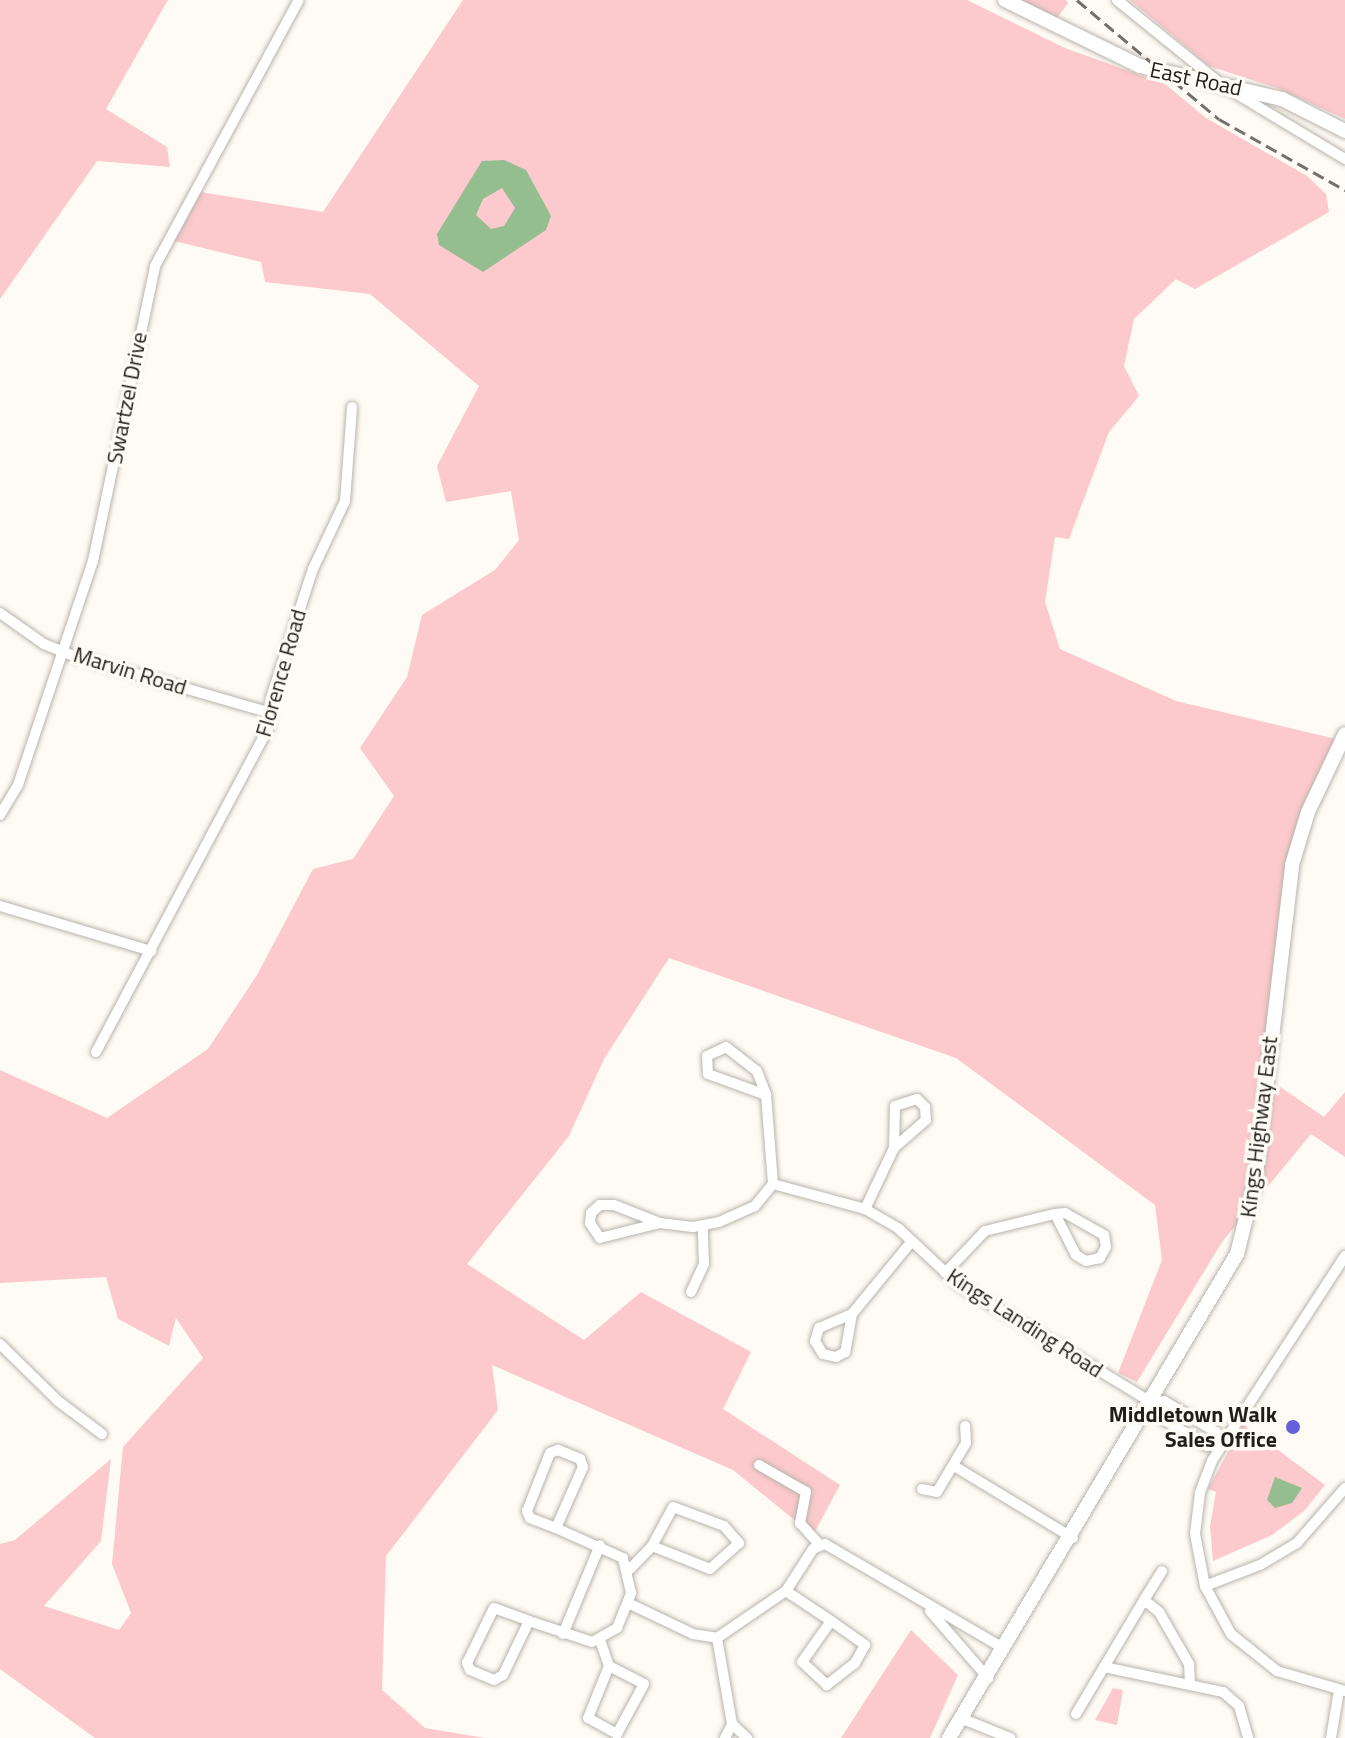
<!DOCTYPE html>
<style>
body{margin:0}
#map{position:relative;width:1345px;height:1738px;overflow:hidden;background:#fefaf4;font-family:"Titillium Web",sans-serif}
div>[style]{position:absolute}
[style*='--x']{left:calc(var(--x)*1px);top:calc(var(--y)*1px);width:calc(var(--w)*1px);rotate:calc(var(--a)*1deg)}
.green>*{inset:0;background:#fcc9cc}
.water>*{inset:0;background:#94bd90}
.roads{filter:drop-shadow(0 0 2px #b8b4ac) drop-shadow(0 0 2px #b8b4ac)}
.street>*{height:10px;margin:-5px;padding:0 5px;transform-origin:5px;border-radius:5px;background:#fff}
.secondary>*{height:14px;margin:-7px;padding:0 7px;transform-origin:7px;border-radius:7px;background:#fff}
.rail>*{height:3px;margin-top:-1.5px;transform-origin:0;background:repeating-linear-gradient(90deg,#73706c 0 12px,transparent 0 18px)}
.dots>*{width:22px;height:22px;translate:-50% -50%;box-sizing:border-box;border:4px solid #fefaf4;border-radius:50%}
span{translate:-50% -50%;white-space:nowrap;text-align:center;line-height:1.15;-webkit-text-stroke:7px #fefaf4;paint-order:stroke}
.street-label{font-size:22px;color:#201e1b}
.poi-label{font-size:22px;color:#201e1b;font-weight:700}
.right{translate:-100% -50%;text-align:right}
</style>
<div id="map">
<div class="green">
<div style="clip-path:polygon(0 0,168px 0,106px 109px,167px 147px,170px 167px,97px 161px,0 299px)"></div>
<div style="clip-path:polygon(463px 0,967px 0,1065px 48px,1165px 84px,1206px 118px,1307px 176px,1326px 194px,1329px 212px,1195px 289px,1176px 279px,1134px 319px,1124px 366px,1139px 396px,1109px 432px,1069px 539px,1055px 537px,1045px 602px,1060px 649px,1176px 701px,1340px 740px,1300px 849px,1264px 1076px,1324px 1117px,1345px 1092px,1345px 1157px,1311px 1134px,1222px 1242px,1137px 1382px,1118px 1373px,1162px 1260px,1155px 1205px,956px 1058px,669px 958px,604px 1059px,569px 1136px,467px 1264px,584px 1340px,641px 1292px,751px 1352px,723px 1409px,840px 1485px,813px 1535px,733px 1470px,492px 1365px,498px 1410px,386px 1556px,382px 1690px,425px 1728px,485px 1738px,95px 1738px,0 1669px,0 1544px,15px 1540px,111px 1459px,101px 1541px,44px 1606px,119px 1630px,131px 1613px,112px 1564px,123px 1447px,203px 1358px,176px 1318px,169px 1346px,118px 1319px,106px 1277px,0 1283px,0 1070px,107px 1118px,208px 1049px,257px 975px,313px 869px,353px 859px,394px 796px,360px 748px,407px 677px,422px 615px,495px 570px,519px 540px,511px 491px,446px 502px,437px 466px,479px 386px,370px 294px,265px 282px,261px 262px,174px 241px,200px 192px,323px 212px)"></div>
<div style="clip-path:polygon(1017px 0,1066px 0,1068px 3px,1055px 21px)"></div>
<div style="clip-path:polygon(1130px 0,1345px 0,1345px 119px,1277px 88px,1209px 66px)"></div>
<div style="clip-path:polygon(1243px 1424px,1325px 1485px,1304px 1511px,1272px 1535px,1213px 1561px,1210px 1527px,1216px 1492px,1208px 1489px)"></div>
<div style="clip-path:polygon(911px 1630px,958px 1675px,930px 1738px,841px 1738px)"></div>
<div style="clip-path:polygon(1113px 1688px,1123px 1690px,1117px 1725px,1095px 1720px)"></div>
</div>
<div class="water">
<div style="clip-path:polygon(evenodd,504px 160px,526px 170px,551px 216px,546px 230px,483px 272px,439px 245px,437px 234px,482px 161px,504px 160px,502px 188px,515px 208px,504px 226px,491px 229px,476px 215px,483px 199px,502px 188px)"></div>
<div style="clip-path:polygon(1275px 1477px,1302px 1488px,1292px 1503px,1275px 1508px,1267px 1500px)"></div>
</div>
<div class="roads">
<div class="street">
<div style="--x:1117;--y:0;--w:135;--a:39"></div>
<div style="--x:1222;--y:85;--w:144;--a:31"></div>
<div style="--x:0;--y:613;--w:54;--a:35.2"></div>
<div style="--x:44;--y:644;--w:35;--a:22"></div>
<div style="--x:77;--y:657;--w:199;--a:16.1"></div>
<div style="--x:0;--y:815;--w:35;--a:-59"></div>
<div style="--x:18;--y:785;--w:236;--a:-71.5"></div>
<div style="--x:93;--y:561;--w:301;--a:-78.1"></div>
<div style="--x:155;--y:266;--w:302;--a:-61.6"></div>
<div style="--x:0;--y:906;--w:158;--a:16.6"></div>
<div style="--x:726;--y:1047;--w:39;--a:38"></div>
<div style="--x:757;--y:1071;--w:26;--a:69"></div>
<div style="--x:766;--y:1095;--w:62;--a:-160.1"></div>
<div style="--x:708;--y:1074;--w:18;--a:-93"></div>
<div style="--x:707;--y:1056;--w:21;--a:-25"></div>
<div style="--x:96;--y:1052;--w:366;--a:-62"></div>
<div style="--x:268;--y:729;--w:31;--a:-84"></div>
<div style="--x:271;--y:698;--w:136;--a:-72"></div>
<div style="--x:313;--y:569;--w:75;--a:-64.8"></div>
<div style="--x:345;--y:501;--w:94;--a:-85.7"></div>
<div style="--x:766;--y:1095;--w:89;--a:85.5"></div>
<div style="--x:917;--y:1099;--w:11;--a:45"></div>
<div style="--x:925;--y:1107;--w:13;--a:86"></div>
<div style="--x:926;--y:1120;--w:43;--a:138.8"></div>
<div style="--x:894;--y:1148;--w:42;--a:-88.6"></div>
<div style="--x:895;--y:1106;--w:23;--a:-18"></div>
<div style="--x:773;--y:1184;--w:95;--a:15.2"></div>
<div style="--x:865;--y:1209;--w:39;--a:30"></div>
<div style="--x:899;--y:1229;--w:82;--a:43"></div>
<div style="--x:959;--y:1285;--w:226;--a:31.4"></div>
<div style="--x:600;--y:1205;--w:14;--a:0"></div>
<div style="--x:614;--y:1205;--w:49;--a:21.4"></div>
<div style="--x:660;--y:1223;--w:62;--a:166"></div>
<div style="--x:600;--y:1238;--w:18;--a:-124"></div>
<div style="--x:590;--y:1223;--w:10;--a:-84"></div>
<div style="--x:591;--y:1213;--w:12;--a:-42"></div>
<div style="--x:865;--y:1209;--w:68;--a:-64.6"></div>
<div style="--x:1065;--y:1213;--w:45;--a:29.4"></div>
<div style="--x:1104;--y:1235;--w:12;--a:81"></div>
<div style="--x:1106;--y:1247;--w:13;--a:119"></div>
<div style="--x:1100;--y:1258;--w:14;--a:168"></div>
<div style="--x:1086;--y:1261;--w:12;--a:-149"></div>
<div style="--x:1076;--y:1255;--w:46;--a:-117.1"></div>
<div style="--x:1055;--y:1214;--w:10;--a:-6"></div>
<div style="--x:660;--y:1223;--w:33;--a:7"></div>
<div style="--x:693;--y:1227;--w:26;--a:-11"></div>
<div style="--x:719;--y:1222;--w:39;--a:-24"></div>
<div style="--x:755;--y:1206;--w:28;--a:-51"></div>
<div style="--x:1345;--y:1256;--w:244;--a:123"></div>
<div style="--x:1212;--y:1461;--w:34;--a:111"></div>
<div style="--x:1200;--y:1493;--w:41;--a:97"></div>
<div style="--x:1195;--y:1534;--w:53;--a:79.1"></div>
<div style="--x:1205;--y:1586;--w:55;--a:61.6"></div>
<div style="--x:1231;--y:1634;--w:59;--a:38.8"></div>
<div style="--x:1277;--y:1671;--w:71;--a:16.4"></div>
<div style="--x:945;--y:1273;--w:58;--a:-46.4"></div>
<div style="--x:985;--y:1231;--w:72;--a:-13.7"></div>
<div style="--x:691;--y:1292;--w:31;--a:-65"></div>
<div style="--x:704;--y:1264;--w:38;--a:-92"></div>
<div style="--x:852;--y:1314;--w:39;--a:100"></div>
<div style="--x:845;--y:1352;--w:10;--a:151"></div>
<div style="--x:836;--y:1357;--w:13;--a:-167"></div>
<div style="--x:823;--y:1354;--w:15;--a:-122"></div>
<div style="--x:815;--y:1341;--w:14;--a:-73"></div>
<div style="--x:819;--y:1328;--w:36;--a:-23"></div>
<div style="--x:852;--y:1314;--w:94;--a:-50.6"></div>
<div style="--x:0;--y:1344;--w:81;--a:44.5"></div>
<div style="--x:58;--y:1401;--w:55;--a:36.9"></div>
<div style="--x:1164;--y:1401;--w:61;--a:30.8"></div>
<div style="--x:1216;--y:1432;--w:14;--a:65"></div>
<div style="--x:1222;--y:1445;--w:15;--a:176"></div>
<div style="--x:1207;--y:1446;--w:60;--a:-148.7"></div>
<div style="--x:1156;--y:1415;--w:13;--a:-108"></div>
<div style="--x:1152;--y:1403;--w:12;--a:-9"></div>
<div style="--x:558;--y:1450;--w:24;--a:22"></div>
<div style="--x:580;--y:1459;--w:9;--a:69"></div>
<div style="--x:583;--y:1467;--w:67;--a:113.9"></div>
<div style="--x:556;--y:1528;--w:28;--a:-159"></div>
<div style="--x:530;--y:1518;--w:8;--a:-113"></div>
<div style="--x:527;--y:1511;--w:62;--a:-68.4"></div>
<div style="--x:550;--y:1453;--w:9;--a:-21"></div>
<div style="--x:759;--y:1465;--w:54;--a:29.9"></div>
<div style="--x:806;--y:1492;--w:32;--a:101"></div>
<div style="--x:800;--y:1523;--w:28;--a:48"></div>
<div style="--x:954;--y:1466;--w:139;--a:31.2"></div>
<div style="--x:922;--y:1489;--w:15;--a:11"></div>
<div style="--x:937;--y:1492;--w:57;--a:-59.4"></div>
<div style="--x:966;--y:1443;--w:17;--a:-93"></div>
<div style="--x:673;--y:1507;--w:54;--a:20.4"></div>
<div style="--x:724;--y:1526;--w:23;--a:49"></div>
<div style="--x:739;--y:1543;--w:39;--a:138"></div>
<div style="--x:710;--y:1569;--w:62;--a:-158.4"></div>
<div style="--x:652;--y:1546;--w:44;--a:-61.7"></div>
<div style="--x:630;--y:1569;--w:32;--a:-46"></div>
<div style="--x:1205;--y:1586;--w:59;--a:-20.9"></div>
<div style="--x:1260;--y:1565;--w:43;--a:-30.7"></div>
<div style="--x:1297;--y:1543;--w:73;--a:-48.9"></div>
<div style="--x:786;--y:1591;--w:54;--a:33.7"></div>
<div style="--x:1144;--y:1600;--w:34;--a:-58"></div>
<div style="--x:628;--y:1603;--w:72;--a:25.5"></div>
<div style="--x:693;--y:1634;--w:24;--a:9"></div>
<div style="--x:717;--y:1638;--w:83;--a:-34.3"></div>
<div style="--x:786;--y:1591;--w:50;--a:-57.3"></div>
<div style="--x:813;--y:1549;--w:13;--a:-23"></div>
<div style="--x:825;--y:1544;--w:208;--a:30.3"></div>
<div style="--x:494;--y:1608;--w:37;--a:20"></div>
<div style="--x:529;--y:1621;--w:60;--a:115.7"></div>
<div style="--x:503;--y:1675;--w:10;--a:151"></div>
<div style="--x:494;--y:1680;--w:26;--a:-157"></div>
<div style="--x:470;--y:1670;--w:8;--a:-113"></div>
<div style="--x:467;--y:1663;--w:61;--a:-63.9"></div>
<div style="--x:930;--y:1611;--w:89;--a:49.1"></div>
<div style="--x:529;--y:1621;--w:66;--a:18.4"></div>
<div style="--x:592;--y:1642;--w:29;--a:-29"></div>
<div style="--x:617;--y:1628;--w:38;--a:-68"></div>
<div style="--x:631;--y:1593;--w:36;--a:-103"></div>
<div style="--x:623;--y:1558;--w:73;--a:-155.9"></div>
<div style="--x:831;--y:1621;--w:42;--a:35.2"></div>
<div style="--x:865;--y:1645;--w:21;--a:119"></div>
<div style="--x:855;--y:1663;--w:36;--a:142"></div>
<div style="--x:827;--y:1685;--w:34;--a:-137"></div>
<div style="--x:802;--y:1662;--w:50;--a:-54.7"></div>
<div style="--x:563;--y:1634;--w:96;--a:-67.4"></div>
<div style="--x:717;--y:1638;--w:87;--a:80.1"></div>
<div style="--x:600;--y:1640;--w:28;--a:71"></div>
<div style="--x:609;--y:1666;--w:39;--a:27"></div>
<div style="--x:644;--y:1684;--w:57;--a:118.4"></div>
<div style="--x:617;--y:1734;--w:33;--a:-151"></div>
<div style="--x:588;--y:1718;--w:56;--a:-68"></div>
<div style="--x:1190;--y:1683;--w:19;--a:-93"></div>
<div style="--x:1189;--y:1664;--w:60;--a:-120"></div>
<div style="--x:1159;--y:1612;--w:19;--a:-141"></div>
<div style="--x:1144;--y:1600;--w:78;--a:120.8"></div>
<div style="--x:1104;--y:1667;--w:122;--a:11.9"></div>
<div style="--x:1223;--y:1692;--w:21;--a:41"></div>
<div style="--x:1239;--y:1706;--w:33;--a:74"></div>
<div style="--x:1076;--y:1714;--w:55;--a:-59.2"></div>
<div style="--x:963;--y:1719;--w:51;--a:22"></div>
<div style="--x:725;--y:1738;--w:16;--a:-63"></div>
<div style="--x:732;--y:1724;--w:21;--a:43"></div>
<div style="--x:1331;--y:1738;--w:49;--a:-80.5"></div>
</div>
<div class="secondary">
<div style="--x:1005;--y:0;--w:150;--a:26.1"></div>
<div style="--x:1140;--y:66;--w:146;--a:13.1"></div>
<div style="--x:1282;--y:99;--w:71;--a:26.9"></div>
<div style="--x:949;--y:1738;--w:563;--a:-59.25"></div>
<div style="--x:1237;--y:1254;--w:74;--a:-76"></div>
<div style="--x:1255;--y:1182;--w:319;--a:-83.3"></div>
<div style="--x:1292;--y:865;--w:55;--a:-73.2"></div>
<div style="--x:1308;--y:812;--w:86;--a:-64.6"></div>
</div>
</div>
<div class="rail">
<div style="--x:1077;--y:0;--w:185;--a:40"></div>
<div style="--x:1219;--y:119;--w:145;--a:29.4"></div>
</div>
<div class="dots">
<div style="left:1293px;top:1427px;background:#6362db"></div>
</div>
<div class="street-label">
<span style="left:1196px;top:79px;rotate:12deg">East Road</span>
<span style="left:127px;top:398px;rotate:-79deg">Swartzel Drive</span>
<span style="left:130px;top:671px;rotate:17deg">Marvin Road</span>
<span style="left:281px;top:673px;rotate:-74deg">Florence Road</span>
<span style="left:1259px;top:1127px;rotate:-83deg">Kings Highway East</span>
<span style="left:1025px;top:1323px;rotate:33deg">Kings Landing Road</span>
</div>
<div class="poi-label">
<span class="right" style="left:1277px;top:1427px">Middletown Walk<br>Sales Office</span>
</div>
</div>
